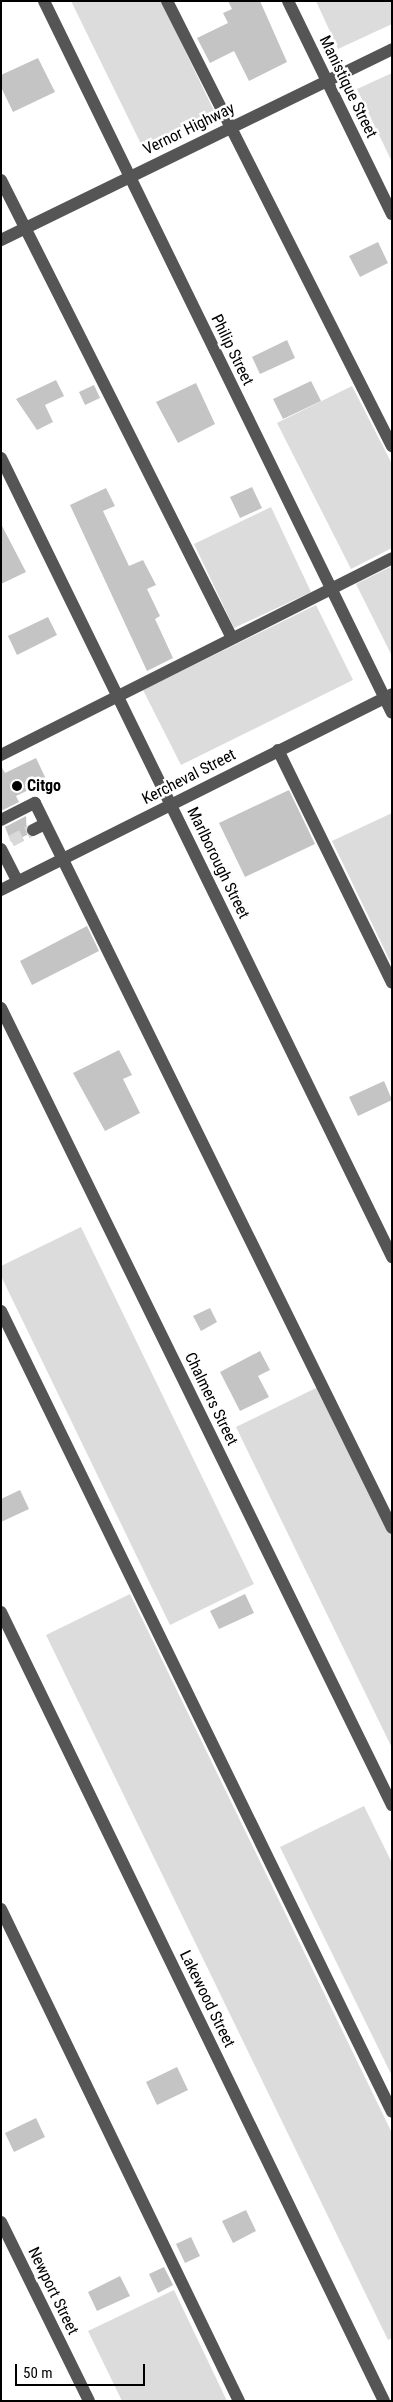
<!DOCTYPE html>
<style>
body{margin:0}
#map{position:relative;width:393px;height:2402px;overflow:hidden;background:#fff;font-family:"Roboto Condensed",sans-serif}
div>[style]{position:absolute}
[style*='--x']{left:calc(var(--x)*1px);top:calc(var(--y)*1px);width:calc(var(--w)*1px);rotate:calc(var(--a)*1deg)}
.green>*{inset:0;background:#dcdcdc}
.building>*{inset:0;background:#c4c4c4}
.minor-tunnel>*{height:12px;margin-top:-6px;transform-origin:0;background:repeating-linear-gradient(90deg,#d9d9d9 0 12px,transparent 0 18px)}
.minor>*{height:12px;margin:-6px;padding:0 6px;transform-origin:6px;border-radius:6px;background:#555}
.dots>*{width:14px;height:14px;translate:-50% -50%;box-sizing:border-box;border:2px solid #fff;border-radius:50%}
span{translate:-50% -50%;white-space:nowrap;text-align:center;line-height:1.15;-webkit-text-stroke:5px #fff;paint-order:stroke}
.street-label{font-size:16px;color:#000}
.poi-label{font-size:16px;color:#000;font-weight:700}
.left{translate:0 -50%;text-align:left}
.frame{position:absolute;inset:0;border:2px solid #000;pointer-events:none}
.scale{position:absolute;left:15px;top:2364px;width:130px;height:22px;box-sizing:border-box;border:2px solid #000;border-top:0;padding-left:6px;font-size:15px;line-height:18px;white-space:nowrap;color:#000;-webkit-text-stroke:4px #fff;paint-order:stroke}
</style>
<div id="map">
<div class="green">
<div style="clip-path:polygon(71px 1px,161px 1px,214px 111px,142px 146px)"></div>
<div style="clip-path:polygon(316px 1px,392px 1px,392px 24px,338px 49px)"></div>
<div style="clip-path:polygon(392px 73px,392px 162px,357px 89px)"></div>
<div style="clip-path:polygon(352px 386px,392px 464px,392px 548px,351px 569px,277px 423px)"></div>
<div style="clip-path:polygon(271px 507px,311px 592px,234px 628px,194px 544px)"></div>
<div style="clip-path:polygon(392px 566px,392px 656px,356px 584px)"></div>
<div style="clip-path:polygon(316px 605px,353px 680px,181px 765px,143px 690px)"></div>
<div style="clip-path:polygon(392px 813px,392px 965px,332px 841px)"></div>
<div style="clip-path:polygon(81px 1227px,254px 1584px,170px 1625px,1px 1276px,1px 1266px)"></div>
<div style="clip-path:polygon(320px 1386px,392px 1532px,392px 1748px,236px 1427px)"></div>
<div style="clip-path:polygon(130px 1594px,392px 2133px,392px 2338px,388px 2340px,46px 1635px)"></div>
<div style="clip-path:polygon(364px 1806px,392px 1863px,392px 2076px,280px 1847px)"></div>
<div style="clip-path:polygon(174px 2290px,227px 2401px,122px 2401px,88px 2331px)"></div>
</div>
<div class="building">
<div style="clip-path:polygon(228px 1px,260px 1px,287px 62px,249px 81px,234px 51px,210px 63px,197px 38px,228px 23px,223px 13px,232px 9px)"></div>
<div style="clip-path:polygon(38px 58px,55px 92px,13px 112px,1px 87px,1px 75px)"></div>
<div style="clip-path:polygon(378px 242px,388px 263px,360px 277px,349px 256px)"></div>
<div style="clip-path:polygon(287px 340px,295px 358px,260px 374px,252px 357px)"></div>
<div style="clip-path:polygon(56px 380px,64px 396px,45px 405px,53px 422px,37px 430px,16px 399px)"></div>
<div style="clip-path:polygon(311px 381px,321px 401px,283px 419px,273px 399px)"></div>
<div style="clip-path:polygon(196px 383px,215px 424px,178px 443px,156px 402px)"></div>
<div style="clip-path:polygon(94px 385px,100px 398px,85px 405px,79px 392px)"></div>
<div style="clip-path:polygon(252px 487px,262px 508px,240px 518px,230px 497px)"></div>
<div style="clip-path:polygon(106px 488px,115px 506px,103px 511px,129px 566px,143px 560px,156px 585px,147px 589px,160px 616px,155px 619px,173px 658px,147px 671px,70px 505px)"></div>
<div style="clip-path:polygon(1px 524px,26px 572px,1px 584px)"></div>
<div style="clip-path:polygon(48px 617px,57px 635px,17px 655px,8px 636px)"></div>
<div style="clip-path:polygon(36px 758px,47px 781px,16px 796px,19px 802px,1px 811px,1px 766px,5px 773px)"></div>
<div style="clip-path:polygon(289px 790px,315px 844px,245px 877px,219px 823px)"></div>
<div style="clip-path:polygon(26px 816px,27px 835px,11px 842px,5px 827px)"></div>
<div style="clip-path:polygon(87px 926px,99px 951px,32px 985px,20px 961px)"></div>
<div style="clip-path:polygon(119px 1050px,132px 1075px,123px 1079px,140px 1113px,105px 1131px,73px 1073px)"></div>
<div style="clip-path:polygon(384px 1081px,392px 1100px,358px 1116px,349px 1097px)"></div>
<div style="clip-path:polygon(210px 1308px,217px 1322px,201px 1331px,193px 1316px)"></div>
<div style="clip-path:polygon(260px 1351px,270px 1370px,258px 1376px,269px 1397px,240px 1411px,220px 1372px)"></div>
<div style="clip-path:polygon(20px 1490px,29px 1509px,1px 1522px,1px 1499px)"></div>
<div style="clip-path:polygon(245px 1594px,254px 1613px,219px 1629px,210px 1611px)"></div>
<div style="clip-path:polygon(177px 2067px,188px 2090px,157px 2105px,146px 2082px)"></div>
<div style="clip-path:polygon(36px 2118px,45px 2137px,14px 2152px,5px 2133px)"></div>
<div style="clip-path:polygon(246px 2210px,256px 2231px,233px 2243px,222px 2221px)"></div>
<div style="clip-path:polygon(191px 2237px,200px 2256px,185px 2263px,176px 2244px)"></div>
<div style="clip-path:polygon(164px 2267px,173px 2285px,158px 2293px,149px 2274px)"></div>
<div style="clip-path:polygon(120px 2276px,130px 2296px,97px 2311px,88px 2292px)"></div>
</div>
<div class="minor-tunnel">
<div style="--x:11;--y:841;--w:25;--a:-27"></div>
</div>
<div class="minor">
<div style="--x:44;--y:1;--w:792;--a:63.95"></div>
<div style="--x:167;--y:1;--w:499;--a:63.2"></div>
<div style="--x:288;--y:1;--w:237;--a:64"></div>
<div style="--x:1;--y:180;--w:513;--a:63.24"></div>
<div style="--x:1;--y:240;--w:435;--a:-26"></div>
<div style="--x:1;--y:458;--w:890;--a:63.92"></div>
<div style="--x:278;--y:750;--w:259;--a:63.9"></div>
<div style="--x:1;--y:755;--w:438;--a:-26.7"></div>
<div style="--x:1;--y:820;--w:38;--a:-27"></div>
<div style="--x:35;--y:803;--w:808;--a:63.78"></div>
<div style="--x:33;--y:830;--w:13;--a:-27"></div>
<div style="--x:1;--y:849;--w:36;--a:63"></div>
<div style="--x:1;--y:890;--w:437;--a:-26.6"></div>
<div style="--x:1;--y:1008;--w:888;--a:63.87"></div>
<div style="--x:1;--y:1311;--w:891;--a:63.98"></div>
<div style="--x:1;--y:1612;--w:877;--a:64.11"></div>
<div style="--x:1;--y:1909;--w:547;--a:64.19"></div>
<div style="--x:1;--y:2222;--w:199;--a:63.8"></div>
</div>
<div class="dots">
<div style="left:17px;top:786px;background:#000"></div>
</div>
<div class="street-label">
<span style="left:348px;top:87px;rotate:64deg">Manistique Street</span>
<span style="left:189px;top:129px;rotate:-26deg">Vernor Highway</span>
<span style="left:232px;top:350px;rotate:64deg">Philip Street</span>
<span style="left:189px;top:777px;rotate:-27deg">Kercheval Street</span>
<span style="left:218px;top:863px;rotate:64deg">Marlborough Street</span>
<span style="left:211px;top:1399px;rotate:64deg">Chalmers Street</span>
<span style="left:207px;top:1999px;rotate:64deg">Lakewood Street</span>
<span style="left:53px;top:2291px;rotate:64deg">Newport Street</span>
</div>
<div class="poi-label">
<span class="left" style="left:27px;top:786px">Citgo</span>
</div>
<div class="frame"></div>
<div class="scale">50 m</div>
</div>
